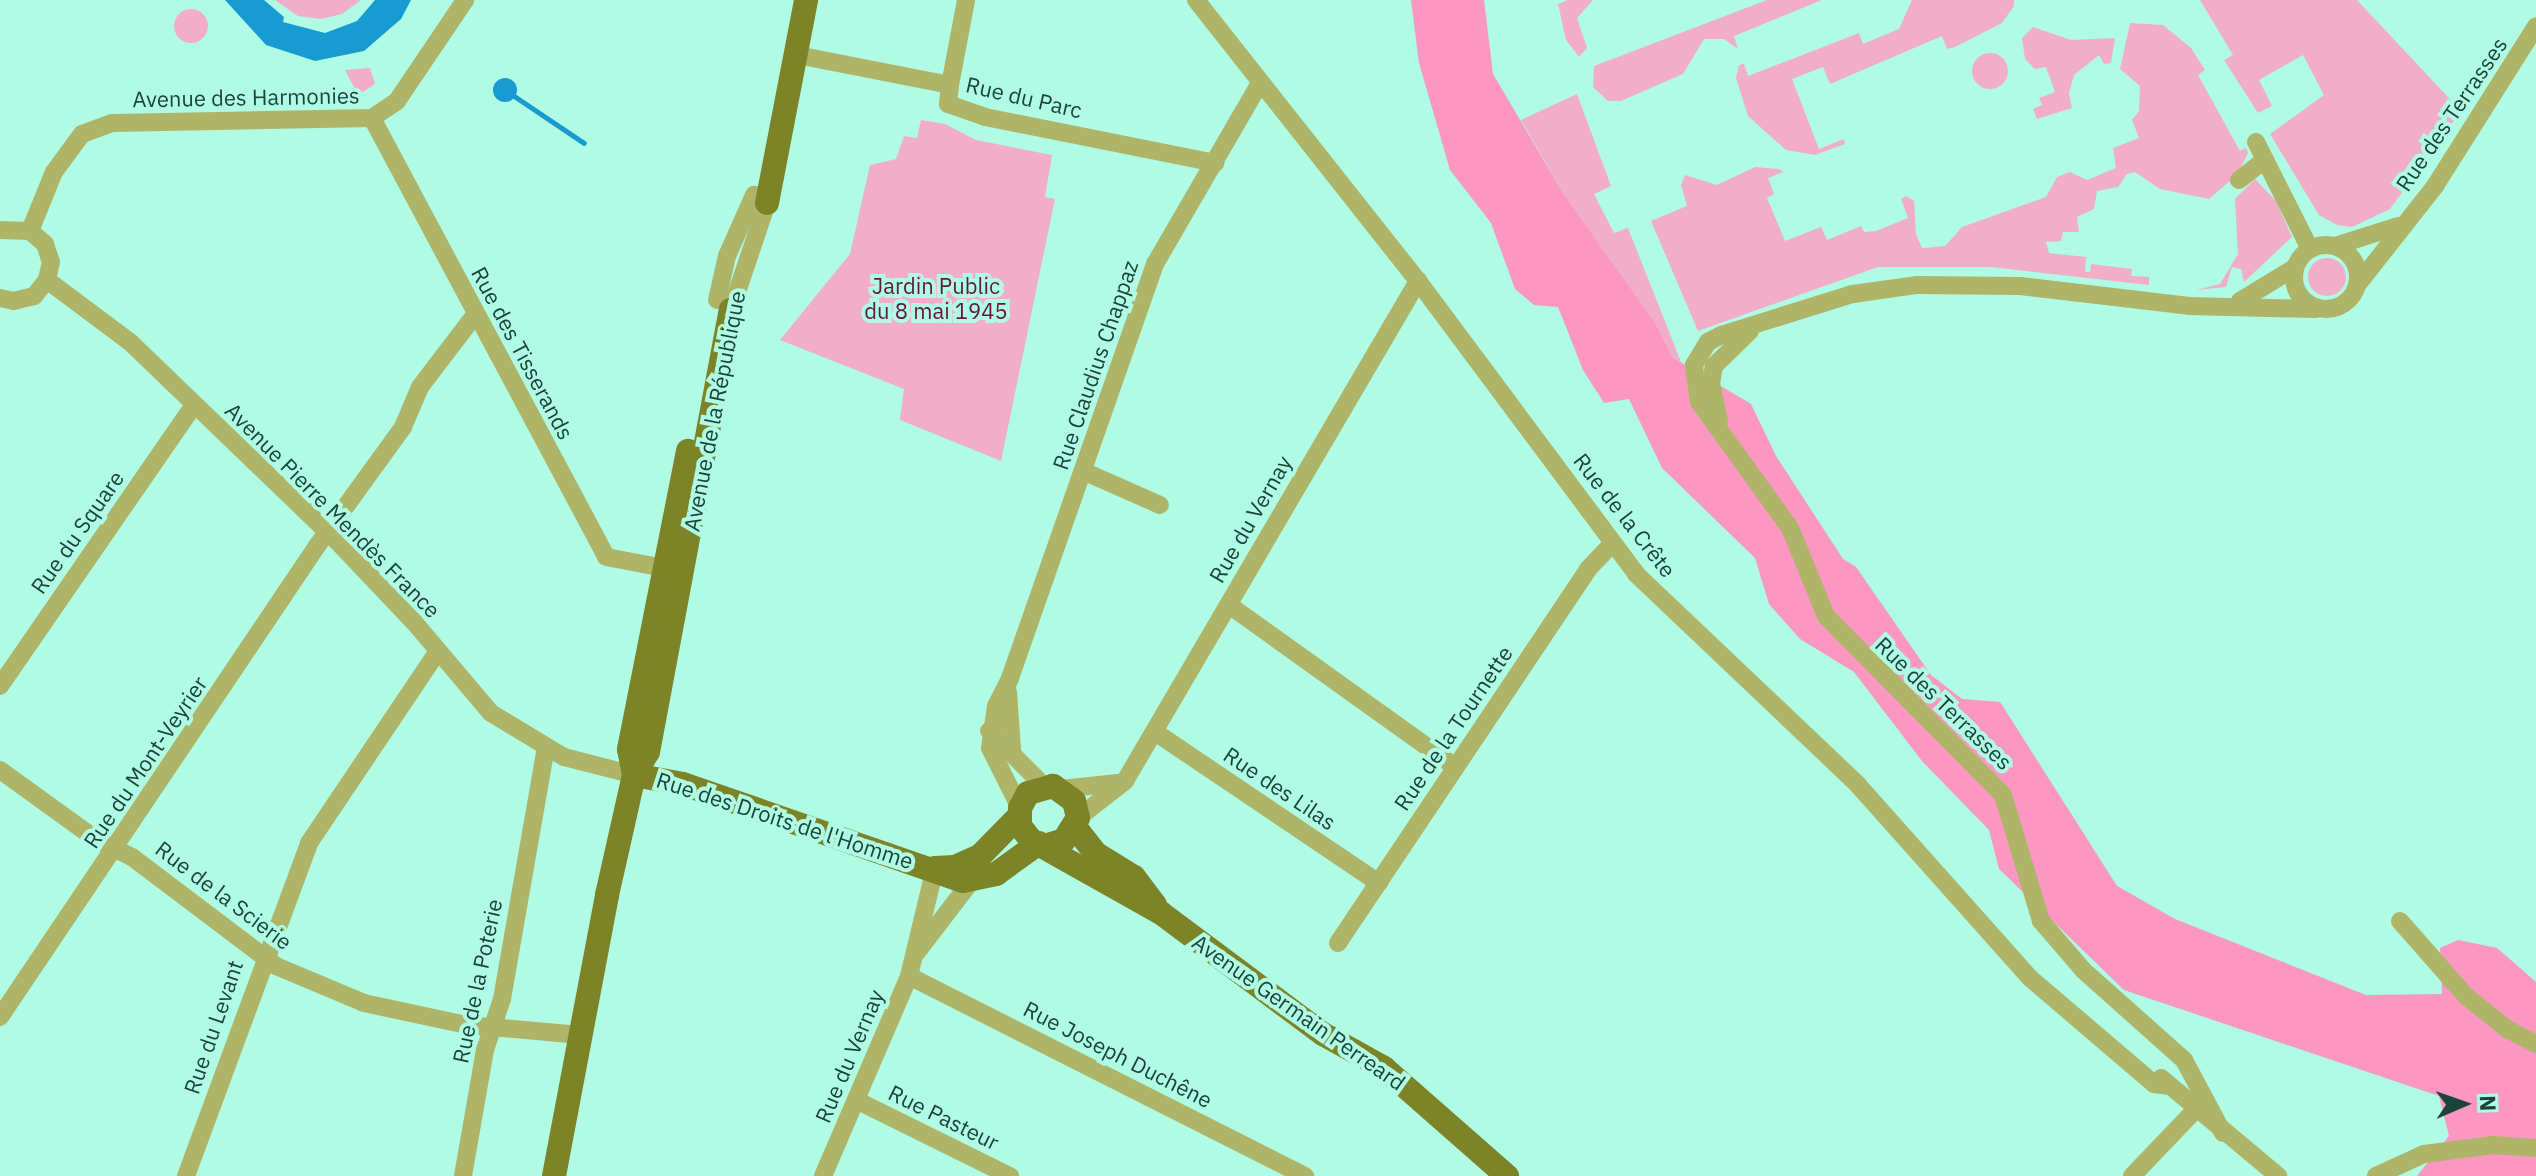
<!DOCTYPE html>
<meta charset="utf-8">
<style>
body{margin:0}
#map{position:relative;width:2536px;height:1176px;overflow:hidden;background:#b0fbe4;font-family:"IBM Plex Sans",sans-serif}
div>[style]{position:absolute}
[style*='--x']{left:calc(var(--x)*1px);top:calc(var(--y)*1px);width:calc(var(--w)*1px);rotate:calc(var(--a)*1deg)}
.green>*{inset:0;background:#f2aec9}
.round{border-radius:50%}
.forest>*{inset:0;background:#fb97c1}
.water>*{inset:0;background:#189bd1}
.stream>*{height:5px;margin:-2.5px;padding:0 2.5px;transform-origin:2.5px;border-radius:2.5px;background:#189bd1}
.minor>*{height:18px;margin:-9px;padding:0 9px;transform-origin:9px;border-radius:9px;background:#aeb569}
.minor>.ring{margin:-9px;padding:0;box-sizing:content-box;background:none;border:18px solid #aeb569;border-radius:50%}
.major>*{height:24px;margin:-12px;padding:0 12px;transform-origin:12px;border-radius:12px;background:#7d8428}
span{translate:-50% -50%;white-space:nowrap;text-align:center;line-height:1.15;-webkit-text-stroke:8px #b0fbe4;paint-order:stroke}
.street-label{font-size:22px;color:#1c453a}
.park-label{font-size:22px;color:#63163e}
.north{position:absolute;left:2424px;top:1064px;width:80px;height:80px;-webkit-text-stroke:6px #b0fbe4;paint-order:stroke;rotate:88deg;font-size:22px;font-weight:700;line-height:32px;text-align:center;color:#1c453a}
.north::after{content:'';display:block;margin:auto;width:28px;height:36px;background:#1c453a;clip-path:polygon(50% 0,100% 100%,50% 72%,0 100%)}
</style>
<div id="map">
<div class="green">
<div style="clip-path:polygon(275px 0,361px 0,342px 14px,321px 19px,298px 16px)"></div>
<div style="clip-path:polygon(1568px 0,1593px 0,1577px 18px,1587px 48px,1579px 57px,1566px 40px,1558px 4px)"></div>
<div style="clip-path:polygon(1767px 0,1822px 0,1734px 36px,1738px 49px,1724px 39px,1704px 39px,1683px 74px,1621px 101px,1608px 101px,1593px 87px,1594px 66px)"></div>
<div style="clip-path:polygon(1912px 0,2014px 0,2014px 6px,2002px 23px,1955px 47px,1947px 49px,1942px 36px,1830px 84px,1823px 67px,1792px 79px,1819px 149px,1844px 139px,1845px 144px,1815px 155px,1786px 150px,1748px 116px,1736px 78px,1739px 65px,1744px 64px,1748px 76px,1859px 33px,1863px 44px,1899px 29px)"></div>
<div style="clip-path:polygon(2200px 0,2357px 0,2461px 111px,2390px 209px,2352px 227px,2337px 225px,2319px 215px,2270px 134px,2324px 95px,2303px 55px,2259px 80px,2272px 106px,2258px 113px,2224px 60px,2233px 55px)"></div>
<div class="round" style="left:174px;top:9px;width:34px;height:34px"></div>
<div style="clip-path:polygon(2130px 23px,2163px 25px,2191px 48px,2205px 70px,2198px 75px,2240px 151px,2246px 148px,2248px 153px,2237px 175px,2209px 199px,2160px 189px,2135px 172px,2127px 174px,2118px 187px,2097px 191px,2094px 209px,2077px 217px,2079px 232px,2063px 232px,2061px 241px,2046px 242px,2049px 253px,2086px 257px,2085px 272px,2090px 272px,2091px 264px,2132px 269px,2131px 276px,2149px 277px,2149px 285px,1991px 267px,1878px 267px,1698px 331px,1651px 221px,1687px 206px,1681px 185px,1685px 175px,1717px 185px,1755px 167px,1779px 169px,1783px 172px,1768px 178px,1774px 194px,1767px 198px,1785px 241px,1821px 227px,1827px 240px,1861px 226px,1864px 232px,1876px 231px,1908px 218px,1901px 199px,1906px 196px,1914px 201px,1916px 234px,1922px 248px,1945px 246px,1962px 227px,2046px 197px,2057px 177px,2070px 172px,2087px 180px,2116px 168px,2113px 148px,2139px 138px,2132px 120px,2139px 111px,2140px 86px,2120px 69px)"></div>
<div style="clip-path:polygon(2033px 27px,2071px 40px,2115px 38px,2111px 63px,2104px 64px,2099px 55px,2074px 75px,2069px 93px,2072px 108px,2037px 119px,2033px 109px,2042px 105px,2039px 98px,2055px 92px,2046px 67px,2035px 69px,2025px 59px,2022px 38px)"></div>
<div class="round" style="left:1972px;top:53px;width:36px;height:36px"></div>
<div style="clip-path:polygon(370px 68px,375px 84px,358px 95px,345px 70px)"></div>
<div style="clip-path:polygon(1577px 94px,1611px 186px,1594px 194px,1614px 233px,1628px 228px,1681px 362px,1672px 357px,1656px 324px,1563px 193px,1521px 120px)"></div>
<div style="clip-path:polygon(921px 120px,945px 124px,976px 140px,1052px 155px,1045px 197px,1055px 199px,1001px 461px,900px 420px,904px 389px,780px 340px,850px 254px,870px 165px,896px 159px,904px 136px,917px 138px)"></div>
<div style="clip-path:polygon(2255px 179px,2276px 201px,2292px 237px,2244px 282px,2241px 269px,2232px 267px,2226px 287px,2196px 290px,2220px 284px,2238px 254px,2235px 199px)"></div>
<div class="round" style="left:2308px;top:258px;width:38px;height:38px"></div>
</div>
<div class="forest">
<div style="clip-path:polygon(1411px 0,1484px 0,1493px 74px,1563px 193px,1656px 324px,1672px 357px,1751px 404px,1776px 456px,1843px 559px,1856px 567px,1931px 675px,1962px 699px,2000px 702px,2117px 886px,2175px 919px,2366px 995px,2442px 994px,2440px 948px,2458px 940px,2497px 948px,2536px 982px,2536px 1176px,2417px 1176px,2449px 1136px,2439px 1096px,2124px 990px,1999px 869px,1989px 830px,1922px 761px,1854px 672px,1800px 639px,1769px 604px,1755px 558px,1662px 468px,1629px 399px,1604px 403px,1583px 370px,1558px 307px,1534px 305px,1515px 289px,1491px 223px,1450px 170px,1419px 63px)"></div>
</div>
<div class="water">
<div style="clip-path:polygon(225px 0,264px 0,284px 17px,283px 22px,325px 33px,357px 21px,375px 0,411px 0,401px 19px,364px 51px,315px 61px,266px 45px)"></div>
<div class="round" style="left:493px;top:78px;width:24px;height:24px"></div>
</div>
<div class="stream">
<div style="--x:514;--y:96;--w:84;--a:33.9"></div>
</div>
<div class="minor">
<div style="--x:1196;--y:0;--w:358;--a:51.7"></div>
<div style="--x:1418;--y:281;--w:365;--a:53.3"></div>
<div style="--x:1636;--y:574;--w:306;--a:43.5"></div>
<div style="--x:1858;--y:785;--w:259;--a:48.3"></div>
<div style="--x:2030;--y:978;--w:163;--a:40.5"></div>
<div style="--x:2154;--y:1084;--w:14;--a:8"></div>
<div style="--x:797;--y:55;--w:156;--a:11.1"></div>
<div style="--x:950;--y:85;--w:19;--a:96"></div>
<div style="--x:948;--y:104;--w:39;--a:19"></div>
<div style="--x:985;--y:117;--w:235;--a:11.3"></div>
<div style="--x:950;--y:85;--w:86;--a:-79.3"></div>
<div style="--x:372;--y:118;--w:497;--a:61.9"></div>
<div style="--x:606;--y:557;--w:60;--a:10.6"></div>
<div style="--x:2256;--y:142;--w:120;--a:63.2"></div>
<div style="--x:2239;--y:180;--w:33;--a:-38"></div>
<div style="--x:0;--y:230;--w:30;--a:2"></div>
<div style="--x:30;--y:231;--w:20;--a:41"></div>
<div style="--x:45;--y:244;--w:19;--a:72"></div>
<div style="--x:51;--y:262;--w:18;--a:103"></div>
<div style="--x:47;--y:280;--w:21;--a:129"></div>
<div style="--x:34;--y:296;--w:21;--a:166"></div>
<div style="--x:14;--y:301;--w:14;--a:-168"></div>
<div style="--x:30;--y:231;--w:64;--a:-67.9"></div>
<div style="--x:54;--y:172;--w:47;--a:-53.6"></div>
<div style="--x:82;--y:134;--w:32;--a:-20"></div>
<div style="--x:112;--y:123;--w:260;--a:-1.1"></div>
<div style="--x:372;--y:118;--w:30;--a:-34"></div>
<div style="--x:397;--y:101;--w:122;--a:-56"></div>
<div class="ring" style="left:2294px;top:245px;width:46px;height:46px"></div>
<div style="--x:2335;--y:246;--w:66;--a:-17.6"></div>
<div style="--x:47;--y:280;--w:104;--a:36.8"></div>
<div style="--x:130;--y:342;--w:287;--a:43.9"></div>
<div style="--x:337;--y:541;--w:112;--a:46.5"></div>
<div style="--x:414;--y:622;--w:119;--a:49.8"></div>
<div style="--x:491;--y:713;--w:85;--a:31.1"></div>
<div style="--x:564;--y:757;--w:72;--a:14.4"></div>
<div style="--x:2358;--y:284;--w:125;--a:-51.8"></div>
<div style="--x:2435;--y:186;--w:189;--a:-57.7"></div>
<div style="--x:717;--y:300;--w:45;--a:-77.2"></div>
<div style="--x:727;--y:256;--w:67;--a:-66.1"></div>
<div style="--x:2240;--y:301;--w:63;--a:-31.4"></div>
<div style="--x:731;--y:310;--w:113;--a:-71.4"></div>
<div style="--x:1719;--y:421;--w:38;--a:-102"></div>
<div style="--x:1711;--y:384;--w:18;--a:-81"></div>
<div style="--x:1714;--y:366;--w:50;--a:-44.2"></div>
<div style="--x:1083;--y:471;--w:84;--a:23.8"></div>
<div style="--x:1229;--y:605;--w:278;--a:35.6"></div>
<div style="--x:0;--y:686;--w:341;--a:-55.4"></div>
<div style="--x:1008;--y:692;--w:57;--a:86"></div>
<div style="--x:989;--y:731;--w:78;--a:45"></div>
<div style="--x:1155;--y:732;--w:270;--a:34"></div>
<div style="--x:0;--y:770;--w:120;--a:35.8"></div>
<div style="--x:97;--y:840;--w:39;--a:26"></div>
<div style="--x:132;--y:857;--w:181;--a:37.1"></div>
<div style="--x:276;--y:966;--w:95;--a:22.8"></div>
<div style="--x:364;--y:1003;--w:105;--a:12.1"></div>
<div style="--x:467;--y:1025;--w:114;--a:5"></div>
<div style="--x:1061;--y:789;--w:57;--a:-6"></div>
<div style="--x:1020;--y:808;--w:67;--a:-116.6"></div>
<div style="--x:990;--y:748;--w:42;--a:-81.9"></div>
<div style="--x:996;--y:706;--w:31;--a:-63"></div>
<div style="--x:1010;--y:678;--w:439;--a:-70.7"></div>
<div style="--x:1155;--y:264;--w:209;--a:-59.9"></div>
<div style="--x:1078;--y:818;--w:60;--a:-38.2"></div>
<div style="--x:1125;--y:781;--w:580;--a:-59.63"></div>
<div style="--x:2400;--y:921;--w:100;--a:48.7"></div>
<div style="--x:2466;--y:996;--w:53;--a:38.8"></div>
<div style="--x:2507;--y:1029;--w:33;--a:27"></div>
<div style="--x:1338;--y:943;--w:450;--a:-56.2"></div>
<div style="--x:1588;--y:569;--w:36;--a:-46"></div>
<div style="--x:917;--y:952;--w:91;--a:-52.6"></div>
<div style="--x:909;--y:976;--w:444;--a:26.8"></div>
<div style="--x:0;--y:1017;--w:568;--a:-56.06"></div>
<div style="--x:317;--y:546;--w:147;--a:-54.1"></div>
<div style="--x:403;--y:427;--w:43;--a:-67"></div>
<div style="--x:420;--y:387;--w:89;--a:-52.7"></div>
<div style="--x:2161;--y:1078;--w:153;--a:39.9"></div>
<div style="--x:856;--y:1100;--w:172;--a:26.3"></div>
<div style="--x:2223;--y:1133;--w:83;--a:-118.1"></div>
<div style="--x:2184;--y:1060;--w:134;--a:-138.3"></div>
<div style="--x:2084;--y:971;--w:66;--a:-130.7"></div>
<div style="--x:2041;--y:921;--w:132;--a:-106.8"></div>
<div style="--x:2003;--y:795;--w:252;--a:-134.7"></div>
<div style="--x:1826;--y:616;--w:95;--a:-112.2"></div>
<div style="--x:1790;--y:528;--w:155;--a:-125.8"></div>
<div style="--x:1699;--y:402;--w:37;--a:-98"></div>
<div style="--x:1694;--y:365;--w:27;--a:-59"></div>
<div style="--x:1708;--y:342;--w:15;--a:-28"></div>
<div style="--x:1721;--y:335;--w:138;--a:-17.3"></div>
<div style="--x:1853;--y:294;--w:65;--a:-8"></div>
<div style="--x:1917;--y:285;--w:103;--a:0.6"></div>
<div style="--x:2020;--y:286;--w:170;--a:6.7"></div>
<div style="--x:2189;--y:306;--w:127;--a:1.4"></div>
<div style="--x:186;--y:1176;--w:355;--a:-69.7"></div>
<div style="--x:309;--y:843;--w:231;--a:-56.1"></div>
<div style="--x:463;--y:1176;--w:128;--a:-80.1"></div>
<div style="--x:485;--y:1050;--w:54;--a:-71.6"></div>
<div style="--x:502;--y:999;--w:255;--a:-80.1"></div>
<div style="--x:823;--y:1176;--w:218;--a:-66.7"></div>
<div style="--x:909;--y:976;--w:111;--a:-76.5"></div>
<div style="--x:2132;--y:1176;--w:101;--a:-46.2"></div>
<div style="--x:2376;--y:1176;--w:53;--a:-24.6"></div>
<div style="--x:2424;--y:1154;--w:70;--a:-7.4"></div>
<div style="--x:2493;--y:1145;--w:43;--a:4"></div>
</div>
<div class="major">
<div style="--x:767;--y:203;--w:207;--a:-79.1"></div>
<div style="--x:634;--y:775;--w:26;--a:-101"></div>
<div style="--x:629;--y:749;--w:304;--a:-78.8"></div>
<div style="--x:634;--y:775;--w:50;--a:10.4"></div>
<div style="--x:683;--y:784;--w:296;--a:19.1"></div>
<div style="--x:963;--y:881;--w:34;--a:-12"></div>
<div style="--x:996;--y:874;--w:53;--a:-35.8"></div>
<div style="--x:1075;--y:827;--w:33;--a:52"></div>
<div style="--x:1095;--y:853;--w:46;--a:31.6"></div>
<div style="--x:1134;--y:877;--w:35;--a:53"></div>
<div style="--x:1048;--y:845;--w:17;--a:-17"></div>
<div style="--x:1064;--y:840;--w:26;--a:-58"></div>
<div style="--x:1078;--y:818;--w:17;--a:-103"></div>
<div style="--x:1074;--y:801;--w:26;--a:-144"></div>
<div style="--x:1053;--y:786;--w:26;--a:164"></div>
<div style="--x:1028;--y:793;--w:17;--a:118"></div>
<div style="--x:1020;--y:808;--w:18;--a:90"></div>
<div style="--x:1020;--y:826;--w:18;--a:52"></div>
<div style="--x:1031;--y:840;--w:149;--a:29.3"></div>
<div style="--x:1161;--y:913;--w:202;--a:36.8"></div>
<div style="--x:1323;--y:1034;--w:70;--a:29.1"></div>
<div style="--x:1384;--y:1068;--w:164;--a:41.3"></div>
<div style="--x:935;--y:868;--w:20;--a:-3"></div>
<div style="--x:955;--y:867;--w:27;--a:-24"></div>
<div style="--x:980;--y:856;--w:54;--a:-45.7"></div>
<div style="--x:554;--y:1176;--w:286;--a:-79.3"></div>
<div style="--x:607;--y:895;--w:123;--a:-77.3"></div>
<div style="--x:634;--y:775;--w:27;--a:-59"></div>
<div style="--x:648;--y:752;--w:450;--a:-79.4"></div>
</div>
<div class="street-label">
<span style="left:246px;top:97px;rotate:-1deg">Avenue des Harmonies</span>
<span style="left:1024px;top:97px;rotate:13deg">Rue du Parc</span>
<span style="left:2451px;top:114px;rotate:-56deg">Rue des Terrasses</span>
<span style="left:523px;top:353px;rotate:62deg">Rue des Tisserands</span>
<span style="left:1095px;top:365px;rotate:-71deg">Rue Claudius Chappaz</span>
<span style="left:714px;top:411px;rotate:-79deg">Avenue de la République</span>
<span style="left:333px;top:510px;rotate:45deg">Avenue Pierre Mendès France</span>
<span style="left:1625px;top:515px;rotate:52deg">Rue de la Crête</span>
<span style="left:1250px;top:519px;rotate:-60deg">Rue du Vernay</span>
<span style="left:77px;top:532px;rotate:-55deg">Rue du Square</span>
<span style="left:1944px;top:703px;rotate:44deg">Rue des Terrasses</span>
<span style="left:1453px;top:728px;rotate:-56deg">Rue de la Tournette</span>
<span style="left:145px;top:762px;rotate:-56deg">Rue du Mont-Veyrier</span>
<span style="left:1280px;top:788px;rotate:34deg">Rue des Lilas</span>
<span style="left:785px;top:820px;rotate:18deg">Rue des Droits de l'Homme</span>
<span style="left:224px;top:895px;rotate:37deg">Rue de la Scierie</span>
<span style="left:477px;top:981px;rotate:-78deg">Rue de la Poterie</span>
<span style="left:1299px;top:1012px;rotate:35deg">Avenue Germain Perreard</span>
<span style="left:213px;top:1027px;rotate:-71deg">Rue du Levant</span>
<span style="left:1118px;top:1054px;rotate:27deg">Rue Joseph Duchêne</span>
<span style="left:849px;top:1056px;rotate:-67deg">Rue du Vernay</span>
<span style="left:944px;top:1117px;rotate:26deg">Rue Pasteur</span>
</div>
<div class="park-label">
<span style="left:936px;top:298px">Jardin Public<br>du 8 mai 1945</span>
</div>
<div class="north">N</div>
</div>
